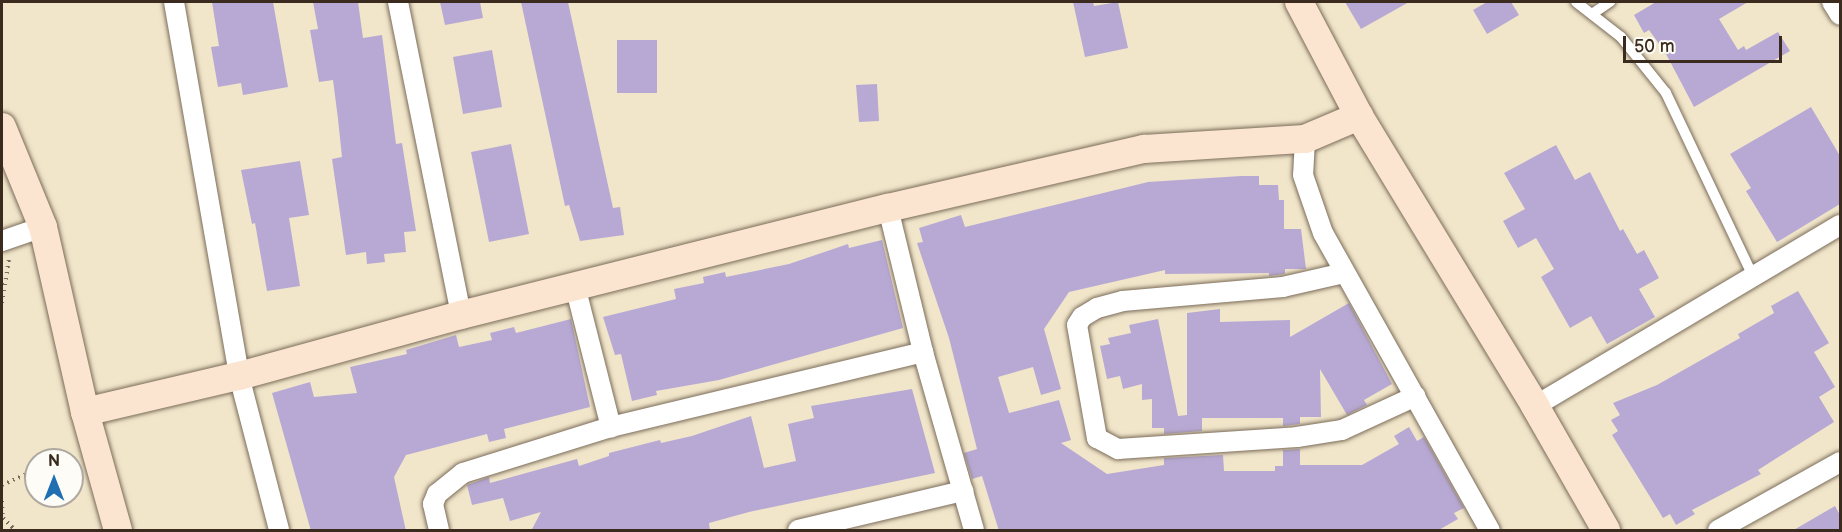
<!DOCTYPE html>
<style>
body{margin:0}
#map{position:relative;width:1842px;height:532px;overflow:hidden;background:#f1e6ca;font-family:"Balsamiq Sans",sans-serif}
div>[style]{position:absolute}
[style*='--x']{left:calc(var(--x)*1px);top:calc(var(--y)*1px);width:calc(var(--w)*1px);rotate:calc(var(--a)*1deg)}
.building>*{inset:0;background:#b8a9d4}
.path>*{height:4px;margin-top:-2px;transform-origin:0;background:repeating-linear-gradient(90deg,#7b6c5a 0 1.5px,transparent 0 6px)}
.roads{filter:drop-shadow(0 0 2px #7b6c5a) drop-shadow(0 0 2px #7b6c5a)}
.lane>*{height:10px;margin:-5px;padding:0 5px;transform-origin:5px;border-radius:5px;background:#fff}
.street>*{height:20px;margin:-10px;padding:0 10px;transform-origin:10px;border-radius:10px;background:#fff}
.secondary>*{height:28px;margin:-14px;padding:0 14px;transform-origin:14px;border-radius:14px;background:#fce5d0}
span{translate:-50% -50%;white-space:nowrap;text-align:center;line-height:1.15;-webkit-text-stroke:4.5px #fdfcf7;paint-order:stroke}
.frame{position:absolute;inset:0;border:3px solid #3b2a1e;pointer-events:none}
.north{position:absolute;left:24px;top:448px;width:60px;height:60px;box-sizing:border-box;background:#fdfcf7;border:2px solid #afa8a0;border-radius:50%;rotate:0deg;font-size:16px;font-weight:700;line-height:24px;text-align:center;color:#3b2a1e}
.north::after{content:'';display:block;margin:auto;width:21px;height:27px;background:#1f6fb2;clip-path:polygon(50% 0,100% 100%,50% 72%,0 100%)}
.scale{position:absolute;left:1623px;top:36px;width:159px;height:27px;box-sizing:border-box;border:3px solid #3b2a1e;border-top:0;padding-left:8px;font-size:18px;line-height:21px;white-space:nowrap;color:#3b2a1e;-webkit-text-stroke:4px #fdfcf7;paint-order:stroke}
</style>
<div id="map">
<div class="building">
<div style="clip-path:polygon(212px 2px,273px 2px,288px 87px,243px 95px,241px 83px,218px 87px,211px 47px,219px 46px)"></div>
<div style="clip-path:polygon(313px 2px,358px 2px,363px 38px,382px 35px,396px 144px,402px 143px,416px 231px,404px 232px,406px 252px,384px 254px,385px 262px,367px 264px,366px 252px,346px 255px,332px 159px,342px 157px,338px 119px,333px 80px,319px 82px,310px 30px,318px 29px)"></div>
<div style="clip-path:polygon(440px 2px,480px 2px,483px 18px,445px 25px)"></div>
<div style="clip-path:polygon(521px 2px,568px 2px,613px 208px,620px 207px,624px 235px,580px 241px,569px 205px,565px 206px)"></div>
<div style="clip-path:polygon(1073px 2px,1093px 2px,1094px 6px,1118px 2px,1128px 48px,1085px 57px)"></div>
<div style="clip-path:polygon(1345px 2px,1409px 2px,1361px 29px)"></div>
<div style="clip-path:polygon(1487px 2px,1511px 2px,1519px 15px,1487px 34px,1473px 10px)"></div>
<div style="clip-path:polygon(1656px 2px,1748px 2px,1719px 19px,1738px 50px,1744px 46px,1746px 50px,1778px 32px,1790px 51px,1694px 107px,1665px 52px,1649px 30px,1644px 33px,1634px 15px)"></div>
<div style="clip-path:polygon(617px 40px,657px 40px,657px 93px,617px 93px)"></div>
<div style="clip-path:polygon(492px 50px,502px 107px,463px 114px,453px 57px)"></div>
<div style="clip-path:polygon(877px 84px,879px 121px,859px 122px,856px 85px)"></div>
<div style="clip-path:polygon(1811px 107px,1840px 156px,1840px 204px,1777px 242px,1746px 191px,1751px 188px,1730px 154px)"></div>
<div style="clip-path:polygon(511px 144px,529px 234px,489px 242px,471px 152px)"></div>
<div style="clip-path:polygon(1556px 145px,1575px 180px,1590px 172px,1620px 231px,1623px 229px,1637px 254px,1644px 250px,1659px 278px,1639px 289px,1655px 317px,1607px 344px,1591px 316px,1570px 328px,1541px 277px,1554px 269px,1536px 238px,1518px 248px,1503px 221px,1525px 209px,1504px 173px)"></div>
<div style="clip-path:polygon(300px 161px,309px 215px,289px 218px,300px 286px,267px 291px,255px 223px,252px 224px,241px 170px)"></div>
<div style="clip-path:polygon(1241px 176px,1259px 176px,1259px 185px,1278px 185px,1279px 200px,1284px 200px,1284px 229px,1301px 229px,1306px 269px,1285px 269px,1285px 274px,1269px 276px,1269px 273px,1165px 274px,1165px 270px,1069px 292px,1044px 329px,1061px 389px,1041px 395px,1033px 367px,998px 377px,1009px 413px,1059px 400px,1071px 440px,1061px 443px,1107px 474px,1164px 465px,1164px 458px,1223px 455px,1224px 471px,1275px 471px,1275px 466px,1283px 466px,1283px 450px,1300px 449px,1300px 465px,1362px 465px,1399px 444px,1394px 436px,1409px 427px,1417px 441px,1424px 437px,1464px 508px,1454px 513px,1458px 519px,1437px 531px,999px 531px,982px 476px,972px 479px,964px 453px,977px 449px,949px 338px,917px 243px,923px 242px,919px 228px,961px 215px,965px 227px,1148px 182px)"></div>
<div style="clip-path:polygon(882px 240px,903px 328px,719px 380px,656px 391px,657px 395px,632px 401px,621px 354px,615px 355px,603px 317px,676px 299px,674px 289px,704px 283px,703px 277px,725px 272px,726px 277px,789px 264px,848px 244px,849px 248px)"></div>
<div style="clip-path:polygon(1798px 291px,1829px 343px,1814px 352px,1835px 387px,1819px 397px,1834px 422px,1758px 470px,1761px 474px,1692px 510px,1695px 514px,1676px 525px,1670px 514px,1663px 518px,1612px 435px,1618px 431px,1611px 420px,1620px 415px,1613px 403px,1657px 385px,1740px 338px,1738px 334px,1774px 313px,1771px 306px)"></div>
<div style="clip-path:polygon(1349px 303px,1392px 384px,1364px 400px,1367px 405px,1347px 415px,1320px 369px,1321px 417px,1300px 417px,1300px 424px,1283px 426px,1283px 418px,1202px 418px,1202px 431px,1164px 434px,1164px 428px,1152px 428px,1152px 399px,1142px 400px,1142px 384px,1123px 389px,1120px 376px,1107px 379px,1100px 346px,1110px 344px,1108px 338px,1131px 333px,1129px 325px,1158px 319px,1178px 416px,1187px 415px,1187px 313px,1220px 309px,1220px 322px,1290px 320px,1290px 337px)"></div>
<div style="clip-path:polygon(571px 319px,590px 407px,504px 429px,506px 438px,489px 442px,487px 434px,406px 455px,394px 477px,406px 531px,311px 531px,272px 393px,310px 382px,314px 397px,357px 393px,350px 367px,407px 354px,406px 350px,456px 335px,459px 347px,492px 340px,490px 333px,514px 327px,516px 333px)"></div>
<div style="clip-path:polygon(912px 389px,935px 473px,749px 512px,709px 523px,710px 531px,531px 531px,541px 512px,510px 521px,503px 498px,472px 505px,467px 485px,489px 477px,490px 483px,577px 459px,579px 466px,609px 456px,609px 453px,660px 440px,661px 443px,692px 436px,751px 416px,764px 468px,796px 461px,788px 424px,814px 418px,811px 406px)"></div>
<div style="clip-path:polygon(1835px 506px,1840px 515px,1840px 531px,1792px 531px)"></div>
</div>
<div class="path">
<div style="--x:2;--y:303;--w:45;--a:-81"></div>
<div style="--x:58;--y:460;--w:14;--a:-25"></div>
<div style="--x:2;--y:485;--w:37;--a:-24"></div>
<div style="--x:2;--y:501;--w:17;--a:87"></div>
<div style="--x:3;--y:518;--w:17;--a:45"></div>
</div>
<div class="roads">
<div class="lane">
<div style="--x:1576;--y:2;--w:57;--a:37.9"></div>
<div style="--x:1621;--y:37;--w:72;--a:51.2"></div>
<div style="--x:1666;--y:93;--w:203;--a:64.6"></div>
<div style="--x:1592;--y:14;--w:22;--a:-34"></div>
</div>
<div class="street">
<div style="--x:174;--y:2;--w:380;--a:80.1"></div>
<div style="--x:239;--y:376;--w:159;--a:75.4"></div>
<div style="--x:398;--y:2;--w:319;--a:78.6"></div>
<div style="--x:1832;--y:2;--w:15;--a:58"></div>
<div style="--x:1305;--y:139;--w:36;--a:93"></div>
<div style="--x:1303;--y:175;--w:61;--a:71"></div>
<div style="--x:1323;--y:233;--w:341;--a:60.7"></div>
<div style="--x:888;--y:208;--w:148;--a:76.3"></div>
<div style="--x:923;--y:352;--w:185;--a:74"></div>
<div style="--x:2;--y:241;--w:43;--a:-18.9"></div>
<div style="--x:1344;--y:273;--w:63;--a:167.1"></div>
<div style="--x:1283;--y:287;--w:161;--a:175"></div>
<div style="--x:1123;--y:301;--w:27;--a:165"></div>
<div style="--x:1097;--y:308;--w:17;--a:149"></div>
<div style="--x:1082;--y:317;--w:9;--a:122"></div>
<div style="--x:1077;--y:325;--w:115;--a:80"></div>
<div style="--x:1097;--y:438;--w:24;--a:28"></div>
<div style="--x:1118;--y:449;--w:179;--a:-3.8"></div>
<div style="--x:1297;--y:437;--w:46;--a:-8.8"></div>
<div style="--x:1342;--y:430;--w:81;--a:-24.7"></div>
<div style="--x:575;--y:286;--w:146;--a:75.7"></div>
<div style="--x:1535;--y:406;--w:355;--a:-30.7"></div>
<div style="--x:439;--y:530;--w:27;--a:-103"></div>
<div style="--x:433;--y:504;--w:11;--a:-68"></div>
<div style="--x:437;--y:494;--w:33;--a:-39"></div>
<div style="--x:463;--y:473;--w:155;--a:-17.3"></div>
<div style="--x:611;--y:427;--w:321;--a:-13.5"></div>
<div style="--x:798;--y:530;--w:170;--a:-13.3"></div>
<div style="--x:1718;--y:530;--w:140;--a:-29.1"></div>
</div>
<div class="secondary">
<div style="--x:1299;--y:2;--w:129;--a:62.2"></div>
<div style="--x:1359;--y:116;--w:339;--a:58.7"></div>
<div style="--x:1535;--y:406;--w:143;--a:60.2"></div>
<div style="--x:2;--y:127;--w:108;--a:67.7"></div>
<div style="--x:43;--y:227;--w:190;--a:77.2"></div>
<div style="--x:85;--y:412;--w:123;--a:74.4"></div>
<div style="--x:85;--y:412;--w:158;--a:-13.2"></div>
<div style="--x:239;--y:376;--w:230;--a:-15.4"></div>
<div style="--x:461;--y:315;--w:440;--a:-14.1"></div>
<div style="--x:888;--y:208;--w:263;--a:-13"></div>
<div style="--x:1144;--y:149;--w:161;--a:-3.6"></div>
<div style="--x:1305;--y:139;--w:59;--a:-23.1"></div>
</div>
</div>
<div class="frame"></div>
<div class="north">N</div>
<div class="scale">50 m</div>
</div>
